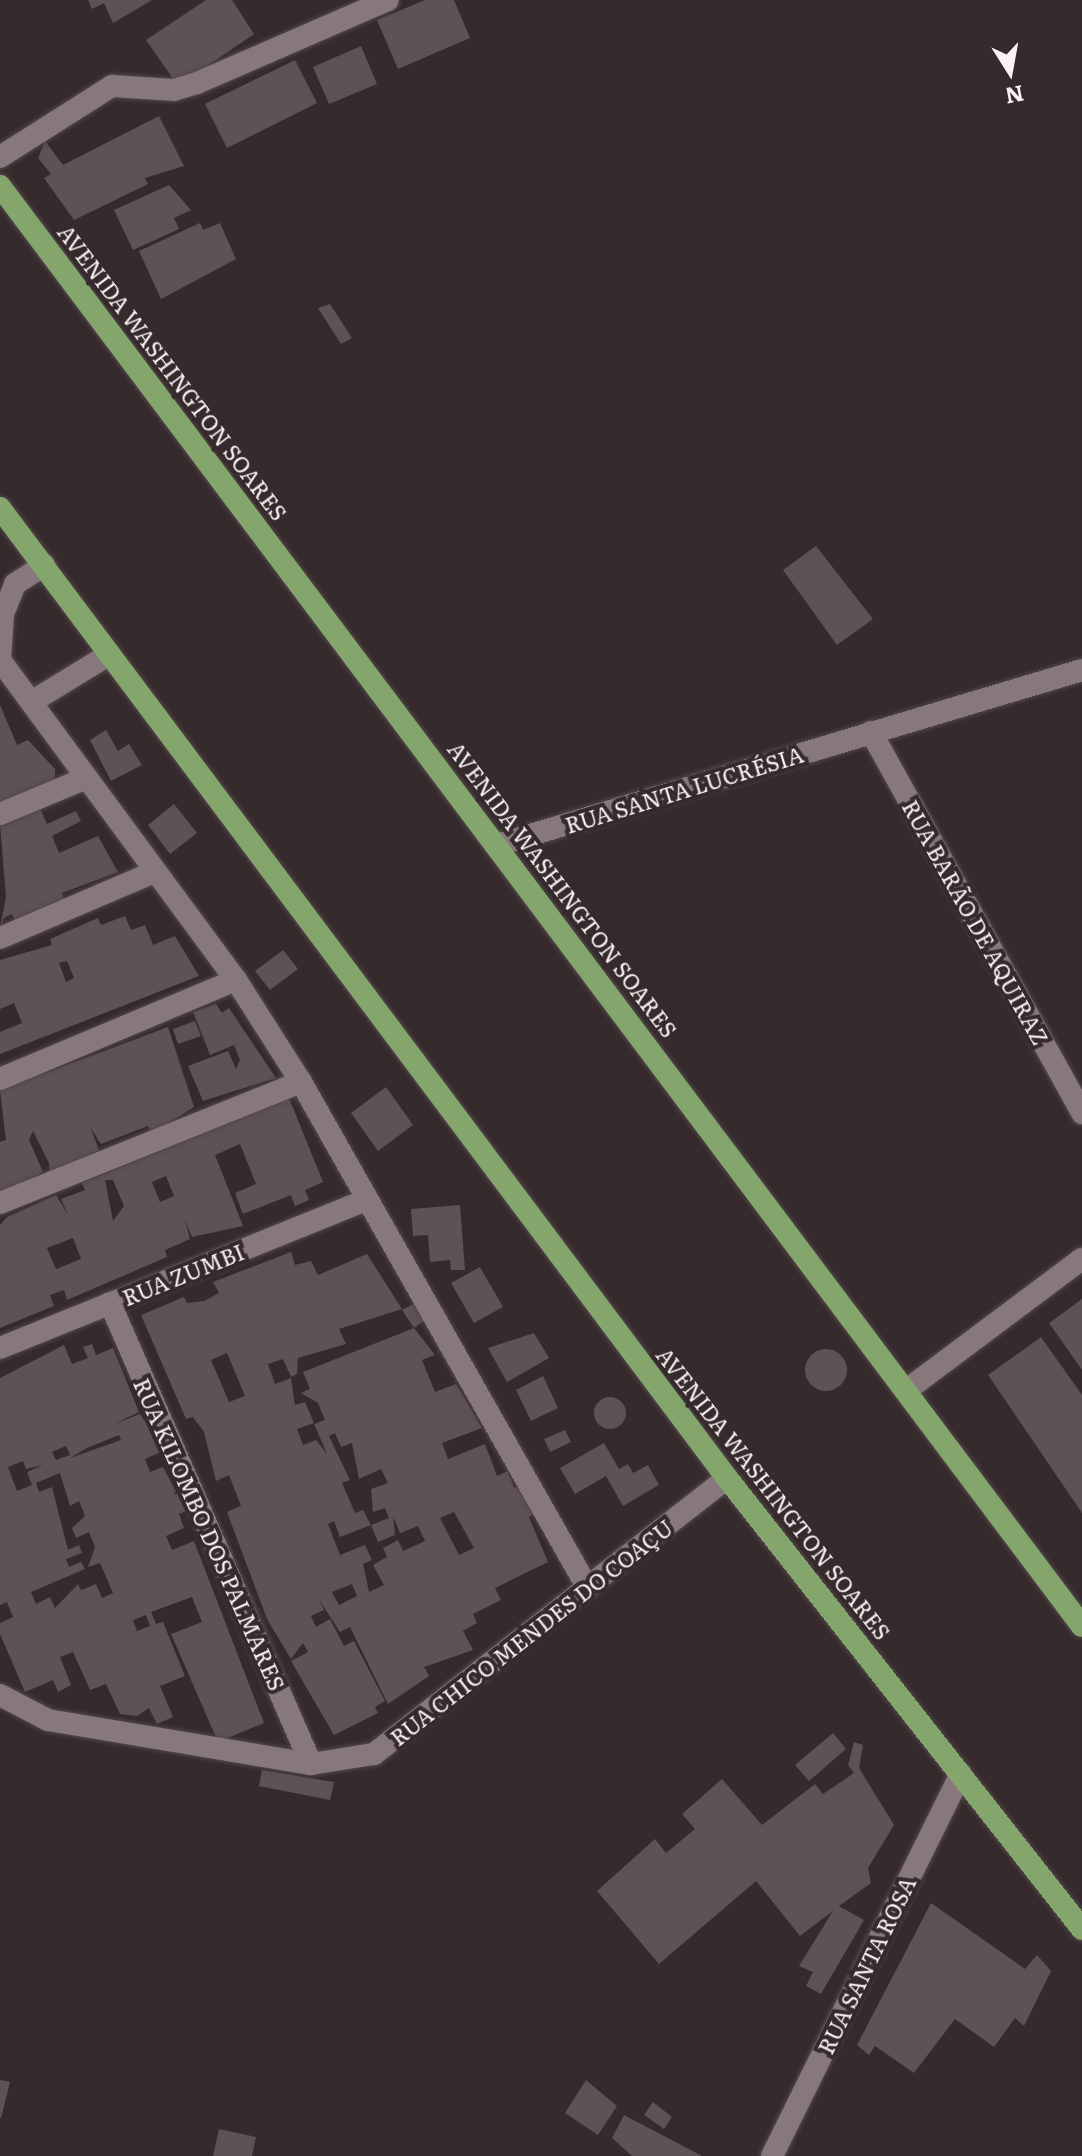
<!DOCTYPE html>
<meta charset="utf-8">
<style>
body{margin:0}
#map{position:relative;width:1082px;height:2156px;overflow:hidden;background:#352a2c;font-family:Literata,serif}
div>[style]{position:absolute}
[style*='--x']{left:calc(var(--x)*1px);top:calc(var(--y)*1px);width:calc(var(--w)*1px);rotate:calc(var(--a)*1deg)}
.building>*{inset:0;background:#5f5254}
.round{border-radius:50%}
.roads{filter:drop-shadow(0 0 2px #52484a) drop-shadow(0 0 2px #52484a)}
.minor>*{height:22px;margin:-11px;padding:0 11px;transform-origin:11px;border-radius:11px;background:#86787b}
.trunk>*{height:22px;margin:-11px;padding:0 11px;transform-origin:11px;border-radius:11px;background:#84a66c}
span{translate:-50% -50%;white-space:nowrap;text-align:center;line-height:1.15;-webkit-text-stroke:8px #352a2c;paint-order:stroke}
.street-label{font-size:22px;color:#faf2f3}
.north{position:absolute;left:970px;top:32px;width:80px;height:80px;-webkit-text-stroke:6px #352a2c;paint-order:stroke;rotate:169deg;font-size:22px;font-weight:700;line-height:32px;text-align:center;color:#faf2f3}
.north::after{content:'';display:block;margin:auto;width:28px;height:36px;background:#faf2f3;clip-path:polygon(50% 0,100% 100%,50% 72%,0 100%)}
</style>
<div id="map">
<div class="building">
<div style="clip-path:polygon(88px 0,152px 0,113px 23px,104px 3px,92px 9px)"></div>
<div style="clip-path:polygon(206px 0,232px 0,254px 34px,178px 86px,146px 40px)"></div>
<div style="clip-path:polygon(425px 0,454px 0,470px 38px,398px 69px,377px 20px)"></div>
<div style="clip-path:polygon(361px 46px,377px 84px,329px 104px,313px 67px)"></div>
<div style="clip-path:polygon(295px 60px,317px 103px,227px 148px,205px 104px)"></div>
<div style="clip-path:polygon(159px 116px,184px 166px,145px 178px,148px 184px,74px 220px,44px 178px,51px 174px,38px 158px,45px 141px,63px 165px)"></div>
<div style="clip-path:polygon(169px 185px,191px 210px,174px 218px,179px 229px,133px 250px,114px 210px)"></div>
<div style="clip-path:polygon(200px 223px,203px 230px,220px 223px,236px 259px,161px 299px,139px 251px)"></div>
<div style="clip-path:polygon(330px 304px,352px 338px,341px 344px,318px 308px)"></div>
<div style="clip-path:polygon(816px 546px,873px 619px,837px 645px,783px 570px)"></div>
<div style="clip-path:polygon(0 705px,17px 745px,28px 740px,55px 769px,55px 780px,0 803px)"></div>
<div style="clip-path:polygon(106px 730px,118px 751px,129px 744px,142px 765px,111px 781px,90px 740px)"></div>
<div style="clip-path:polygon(174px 804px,197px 833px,170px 854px,148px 825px)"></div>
<div style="clip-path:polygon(40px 808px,47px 824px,76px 811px,81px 821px,52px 836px,59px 853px,98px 836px,118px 872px,62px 893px,64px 900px,15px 921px,12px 914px,4px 918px,0 928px,6px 897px,0 824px)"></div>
<div style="clip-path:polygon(evenodd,125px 916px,131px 930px,145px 925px,153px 945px,175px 936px,199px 976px,0 1054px,0 1032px,22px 1023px,14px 1003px,0 1009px,0 960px,52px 945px,50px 939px,98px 918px,101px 925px,125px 916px,67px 961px,74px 978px,66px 982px,59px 963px,67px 961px)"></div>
<div style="clip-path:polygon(283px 950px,298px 969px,270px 990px,255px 971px)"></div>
<div style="clip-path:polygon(216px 1004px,222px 1013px,229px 1008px,276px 1078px,203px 1101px,188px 1066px,228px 1051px,236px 1069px,240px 1060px,234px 1045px,210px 1055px,193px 1012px)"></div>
<div style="clip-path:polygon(195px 1021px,201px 1036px,178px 1044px,173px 1029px)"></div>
<div style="clip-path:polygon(168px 1027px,194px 1107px,151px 1134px,148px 1126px,101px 1144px,90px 1127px,99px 1150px,50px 1175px,49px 1163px,33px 1131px,29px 1140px,43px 1172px,0 1195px,0 1142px,6px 1140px,0 1090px)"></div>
<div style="clip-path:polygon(386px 1087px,413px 1125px,378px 1151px,351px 1113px)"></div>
<div style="clip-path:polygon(evenodd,289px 1098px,323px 1182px,305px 1190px,309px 1200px,295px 1206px,291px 1195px,243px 1214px,235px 1193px,256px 1184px,240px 1144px,215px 1155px,243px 1226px,192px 1237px,185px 1220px,190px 1239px,165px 1250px,167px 1257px,67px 1300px,64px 1290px,50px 1295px,54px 1306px,0 1328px,0 1225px,7px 1217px,56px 1195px,68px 1215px,61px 1199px,85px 1190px,82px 1183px,289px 1098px,166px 1176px,174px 1196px,160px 1202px,152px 1182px,166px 1176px,289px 1098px,105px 1180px,113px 1180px,124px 1206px,113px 1221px,105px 1180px,289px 1098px,73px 1238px,81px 1259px,56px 1269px,47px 1248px,73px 1238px)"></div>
<div style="clip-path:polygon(460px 1205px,465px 1270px,451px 1270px,450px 1260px,430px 1262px,428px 1235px,413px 1236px,411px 1209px)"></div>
<div style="clip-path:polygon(evenodd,291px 1252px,295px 1265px,311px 1261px,318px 1275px,367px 1254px,402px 1309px,339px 1329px,346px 1344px,298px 1358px,297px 1374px,291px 1377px,283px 1359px,268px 1364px,275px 1384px,291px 1378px,295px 1405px,305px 1402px,314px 1423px,297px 1429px,303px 1445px,316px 1440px,327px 1454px,314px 1424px,325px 1420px,318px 1403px,301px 1393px,310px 1389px,303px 1372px,414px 1328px,402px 1310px,415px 1303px,425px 1320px,414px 1328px,435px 1355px,422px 1360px,435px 1392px,456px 1384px,482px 1428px,442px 1443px,448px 1459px,485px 1444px,497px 1476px,508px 1471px,514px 1488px,525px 1483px,538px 1512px,529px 1517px,548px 1562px,495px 1588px,501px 1600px,473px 1614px,477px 1623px,463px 1631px,473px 1650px,424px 1667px,429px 1676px,388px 1704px,350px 1627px,340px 1632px,318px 1598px,324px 1610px,311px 1616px,316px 1627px,330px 1619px,344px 1646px,354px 1641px,385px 1701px,375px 1707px,378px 1713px,334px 1735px,291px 1661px,308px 1652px,303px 1643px,291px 1659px,267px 1619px,227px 1512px,241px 1506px,229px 1475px,216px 1481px,204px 1432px,193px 1417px,186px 1419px,141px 1315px,184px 1297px,187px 1303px,204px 1301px,219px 1293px,213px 1282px,291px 1252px,227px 1353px,245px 1396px,229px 1402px,211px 1360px,227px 1353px,291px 1252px,335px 1433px,341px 1447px,352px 1443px,359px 1479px,381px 1469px,388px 1483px,371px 1489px,373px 1512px,385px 1508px,389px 1518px,371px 1525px,378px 1542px,395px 1535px,393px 1516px,400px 1533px,418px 1526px,425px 1541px,403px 1551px,398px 1540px,383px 1548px,387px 1557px,373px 1565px,384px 1585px,369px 1592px,363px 1564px,372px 1560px,365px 1545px,340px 1555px,328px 1524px,334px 1521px,340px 1537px,371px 1525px,363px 1510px,355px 1513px,342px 1483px,350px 1480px,329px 1436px,335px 1433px,291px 1252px,454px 1512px,474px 1548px,459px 1555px,440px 1518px,454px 1512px,291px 1252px,352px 1584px,357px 1596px,339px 1605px,332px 1592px,352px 1584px)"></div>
<div style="clip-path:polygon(480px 1267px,503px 1307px,474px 1323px,451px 1283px)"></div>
<div style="clip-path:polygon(1082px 1299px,1082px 1370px,1049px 1323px)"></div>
<div style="clip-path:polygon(534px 1333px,549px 1358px,507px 1382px,488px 1348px)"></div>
<div style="clip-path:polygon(1041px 1337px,1082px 1395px,1082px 1513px,988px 1375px)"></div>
<div style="clip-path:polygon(evenodd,92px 1344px,96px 1355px,113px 1348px,139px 1412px,114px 1424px,140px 1414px,153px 1434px,161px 1452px,145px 1459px,150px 1472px,163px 1467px,186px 1511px,179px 1514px,184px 1528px,166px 1536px,172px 1550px,194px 1541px,264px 1723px,218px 1742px,171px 1634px,202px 1622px,192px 1597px,151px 1612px,156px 1624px,163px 1622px,185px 1676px,160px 1686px,173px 1717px,157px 1724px,149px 1708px,137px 1716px,120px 1714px,106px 1684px,90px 1690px,73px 1652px,60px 1657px,71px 1685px,58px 1692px,53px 1680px,25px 1692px,0 1634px,0 1623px,13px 1617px,7px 1602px,0 1605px,0 1378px,64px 1345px,72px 1364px,88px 1358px,83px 1347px,92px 1344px,119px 1435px,121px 1440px,70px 1458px,87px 1448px,119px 1435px,92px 1344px,66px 1446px,70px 1455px,56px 1460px,52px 1452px,66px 1446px,92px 1344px,23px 1461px,26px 1469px,43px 1465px,27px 1472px,32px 1485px,17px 1491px,8px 1467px,23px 1461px,92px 1344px,60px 1473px,70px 1506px,79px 1501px,85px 1516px,72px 1528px,76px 1538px,89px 1532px,95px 1547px,88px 1567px,100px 1563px,113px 1593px,102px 1598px,96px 1584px,81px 1590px,78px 1584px,55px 1608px,50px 1597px,36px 1604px,31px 1592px,85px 1569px,81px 1562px,69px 1567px,66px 1559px,82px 1553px,79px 1545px,68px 1550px,52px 1487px,39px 1492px,36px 1483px,60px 1473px,92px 1344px,146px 1615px,150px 1626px,137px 1631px,133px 1620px,146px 1615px)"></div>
<div class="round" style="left:805px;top:1349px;width:42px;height:42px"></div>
<div style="clip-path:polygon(543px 1376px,558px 1408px,531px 1421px,516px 1390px)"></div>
<div class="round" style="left:594px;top:1397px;width:32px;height:32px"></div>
<div style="clip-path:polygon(565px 1430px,571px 1442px,550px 1452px,544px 1439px)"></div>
<div style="clip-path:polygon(604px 1443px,619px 1469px,628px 1464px,633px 1473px,648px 1465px,659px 1485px,623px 1506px,606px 1476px,575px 1494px,560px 1468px)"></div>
<div style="clip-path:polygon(833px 1733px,846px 1749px,809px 1781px,795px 1765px)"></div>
<div style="clip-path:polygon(854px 1742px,863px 1745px,859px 1768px,894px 1825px,868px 1868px,871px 1883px,839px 1906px,864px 1920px,821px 1994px,806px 1986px,813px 1972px,799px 1966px,833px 1911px,800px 1936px,756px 1881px,659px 1964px,597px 1891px,655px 1839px,666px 1853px,695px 1829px,682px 1814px,722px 1779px,762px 1825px,815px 1784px,823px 1794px,854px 1773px,848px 1765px)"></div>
<div style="clip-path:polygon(262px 1770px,334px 1782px,330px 1800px,259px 1786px)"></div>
<div style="clip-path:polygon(931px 1903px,1025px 1969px,1037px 1955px,1051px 1971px,1024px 2026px,1015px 2018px,994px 2047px,955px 2019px,914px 2073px,875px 2046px,869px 2055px,857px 2045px)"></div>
<div style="clip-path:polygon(0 2080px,10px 2082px,1px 2118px,0 2118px)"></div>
<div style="clip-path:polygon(586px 2080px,617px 2106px,598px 2135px,565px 2113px)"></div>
<div style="clip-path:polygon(653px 2102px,672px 2117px,664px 2129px,644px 2115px)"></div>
<div style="clip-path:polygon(624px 2115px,702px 2156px,632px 2156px,612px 2138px)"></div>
<div style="clip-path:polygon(219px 2129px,256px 2137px,252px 2156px,213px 2156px)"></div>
</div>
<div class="roads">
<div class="minor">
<div style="--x:0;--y:157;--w:133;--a:-32.4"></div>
<div style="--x:112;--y:86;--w:62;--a:3.7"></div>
<div style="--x:174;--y:90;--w:24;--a:-17"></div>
<div style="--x:197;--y:83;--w:208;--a:-23.5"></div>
<div style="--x:0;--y:660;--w:398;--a:53.6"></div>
<div style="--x:236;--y:980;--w:121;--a:57.5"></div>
<div style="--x:301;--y:1082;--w:578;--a:60.46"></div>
<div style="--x:0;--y:661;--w:47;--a:-86.3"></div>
<div style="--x:3;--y:614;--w:32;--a:-68"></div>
<div style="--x:15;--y:584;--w:35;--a:-33"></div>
<div style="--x:33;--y:701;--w:88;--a:-31.5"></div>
<div style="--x:871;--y:732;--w:436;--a:61"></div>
<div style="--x:0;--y:814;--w:91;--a:-22.6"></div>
<div style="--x:497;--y:845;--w:611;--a:-16.65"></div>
<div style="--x:0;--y:938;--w:168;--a:-23.2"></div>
<div style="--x:0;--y:1079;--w:256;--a:-22.8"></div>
<div style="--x:0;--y:1203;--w:324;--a:-21.9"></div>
<div style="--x:110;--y:1303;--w:503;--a:66.44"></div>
<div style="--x:0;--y:1348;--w:395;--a:-22"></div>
<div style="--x:908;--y:1389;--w:217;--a:-36.8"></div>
<div style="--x:0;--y:1695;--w:54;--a:27.5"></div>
<div style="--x:48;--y:1720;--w:267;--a:9.5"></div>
<div style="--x:311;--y:1764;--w:64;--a:-9"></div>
<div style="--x:374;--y:1754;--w:448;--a:-38"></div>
<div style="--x:772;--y:2156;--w:426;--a:-63.7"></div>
</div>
<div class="trunk">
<div style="--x:0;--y:186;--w:1801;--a:53.08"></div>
<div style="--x:0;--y:508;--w:1212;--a:53.15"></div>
<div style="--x:727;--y:1478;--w:574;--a:51.79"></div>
</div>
</div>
<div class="street-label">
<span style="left:173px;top:372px;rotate:53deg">AVENIDA WASHINGTON SOARES</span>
<span style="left:684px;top:789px;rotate:-17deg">RUA SANTA LUCRÉSIA</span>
<span style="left:563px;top:889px;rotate:53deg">AVENIDA WASHINGTON SOARES</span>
<span style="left:976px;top:922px;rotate:61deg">RUA BARÃO DE AQUIRAZ</span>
<span style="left:183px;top:1274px;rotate:-22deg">RUA ZUMBI</span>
<span style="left:774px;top:1493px;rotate:52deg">AVENIDA WASHINGTON SOARES</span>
<span style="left:210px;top:1534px;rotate:66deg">RUA KILOMBO DOS PALMARES</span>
<span style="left:531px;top:1632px;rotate:-38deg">RUA CHICO MENDES DO COAÇU</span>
<span style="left:866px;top:1965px;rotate:-64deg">RUA SANTA ROSA</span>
</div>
<div class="north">N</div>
</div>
